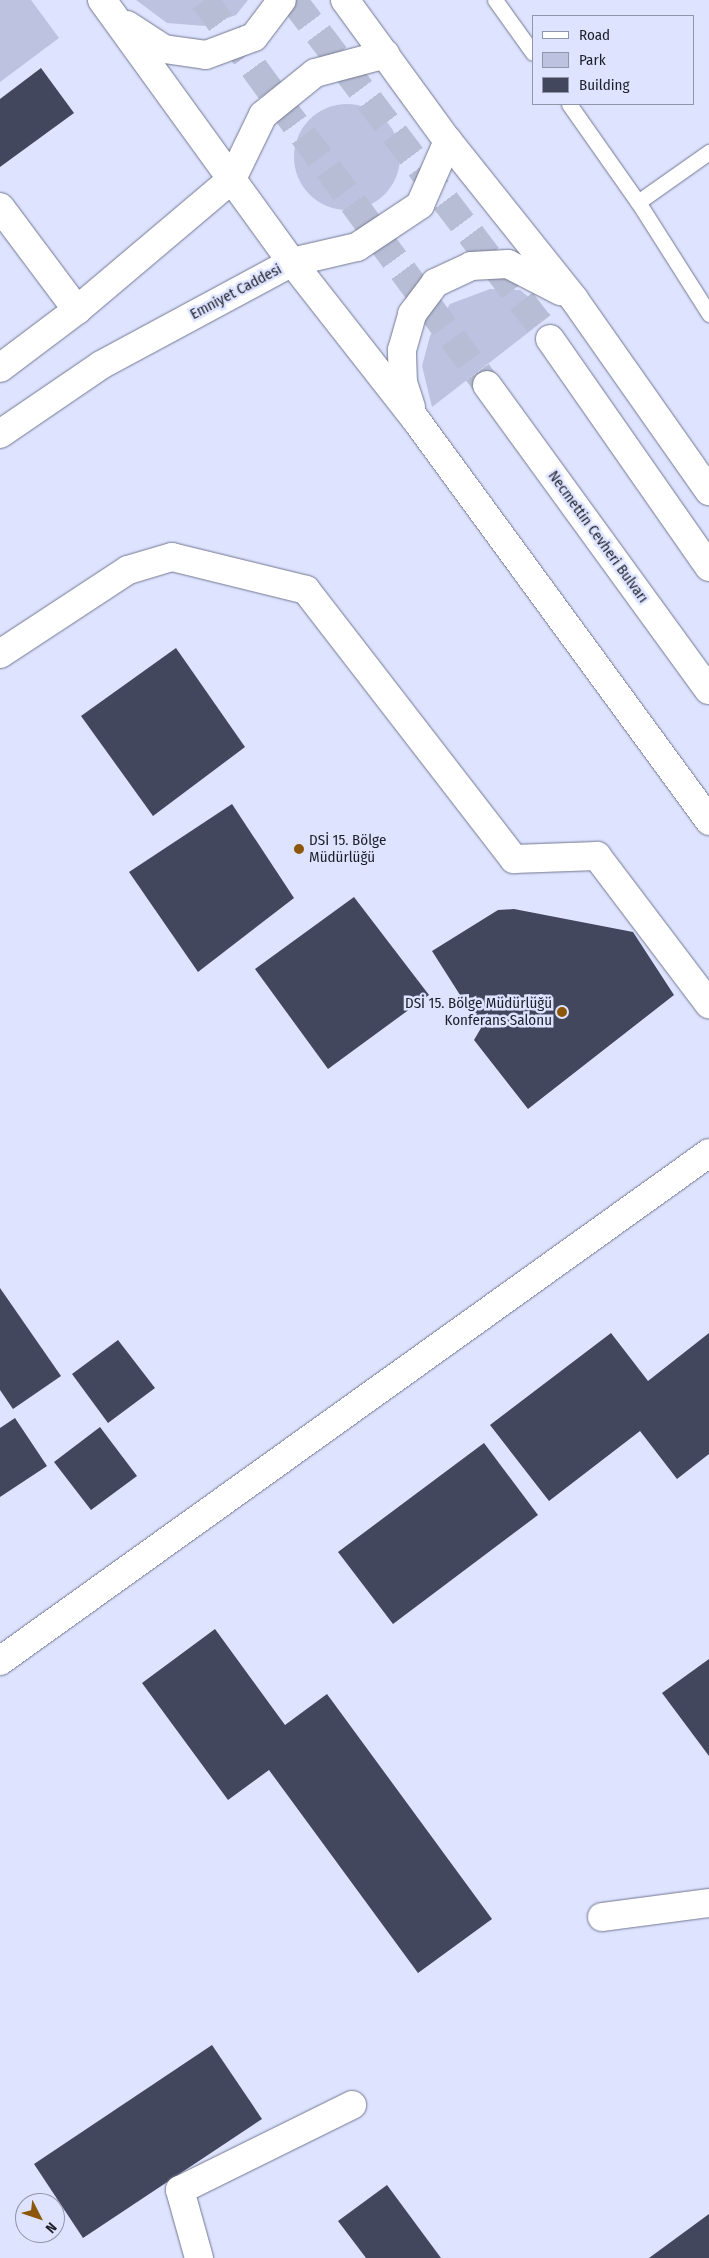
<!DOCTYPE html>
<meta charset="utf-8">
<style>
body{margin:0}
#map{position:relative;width:709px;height:2258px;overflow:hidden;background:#dee4ff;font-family:"Fira Sans Condensed",sans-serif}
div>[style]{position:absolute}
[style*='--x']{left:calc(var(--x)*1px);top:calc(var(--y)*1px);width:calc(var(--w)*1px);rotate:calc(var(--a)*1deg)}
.green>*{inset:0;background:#bdc2e0}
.round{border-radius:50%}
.building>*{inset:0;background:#43475d}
.primary-tunnel>*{height:28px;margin-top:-14px;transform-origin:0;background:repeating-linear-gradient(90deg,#b7bdd4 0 28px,transparent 0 42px)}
.roads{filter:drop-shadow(0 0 1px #73778f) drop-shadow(0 0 1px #73778f)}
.lane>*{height:15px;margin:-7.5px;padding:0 7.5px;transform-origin:7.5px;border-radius:7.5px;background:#fff}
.street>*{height:28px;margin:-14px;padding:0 14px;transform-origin:14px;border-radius:14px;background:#fff}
.secondary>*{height:28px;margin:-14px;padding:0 14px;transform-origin:14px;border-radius:14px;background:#fff}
.primary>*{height:28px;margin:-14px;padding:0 14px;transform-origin:14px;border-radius:14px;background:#fff}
.dots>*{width:14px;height:14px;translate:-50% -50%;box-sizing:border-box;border:2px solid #dee4ff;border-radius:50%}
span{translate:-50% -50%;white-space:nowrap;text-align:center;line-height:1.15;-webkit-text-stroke:5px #dee4ff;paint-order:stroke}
.street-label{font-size:15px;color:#1d1f29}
.poi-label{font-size:15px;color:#1d1f29}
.left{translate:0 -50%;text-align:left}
.right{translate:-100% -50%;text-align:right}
.legend{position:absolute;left:532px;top:15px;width:162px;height:90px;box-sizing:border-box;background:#dee4ff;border:1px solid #9195a9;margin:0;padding:6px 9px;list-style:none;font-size:15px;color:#1d1f29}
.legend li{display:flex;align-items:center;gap:10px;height:25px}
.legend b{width:25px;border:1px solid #9195a9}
.north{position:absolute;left:15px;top:2193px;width:50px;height:50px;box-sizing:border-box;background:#dee4ff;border:1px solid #9195a9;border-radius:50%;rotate:131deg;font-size:14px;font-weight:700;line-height:20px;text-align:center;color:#1d1f29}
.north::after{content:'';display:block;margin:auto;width:18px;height:22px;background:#8d5709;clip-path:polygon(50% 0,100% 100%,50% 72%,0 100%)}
</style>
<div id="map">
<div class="green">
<div style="clip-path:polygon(0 0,31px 0,59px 38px,0 82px)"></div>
<div style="clip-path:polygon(136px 0,248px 0,236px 15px,205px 26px,167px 23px)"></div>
<div class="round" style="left:294px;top:104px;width:106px;height:106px"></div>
<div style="clip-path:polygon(490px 289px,520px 290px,551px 315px,432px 407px,422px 366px,430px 336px,450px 304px)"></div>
</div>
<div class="building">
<div style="clip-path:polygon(41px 68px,74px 113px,0 167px,0 99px)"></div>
<div style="clip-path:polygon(176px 648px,245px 747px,153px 816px,81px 716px)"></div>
<div style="clip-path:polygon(232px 804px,294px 898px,198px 972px,129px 872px)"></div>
<div style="clip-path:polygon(354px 897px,429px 995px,328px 1069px,255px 969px)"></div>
<div style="clip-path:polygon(514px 909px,633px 932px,674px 995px,528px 1109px,474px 1040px,481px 1028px,432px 951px,498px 910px)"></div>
<div style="clip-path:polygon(0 1288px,61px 1376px,13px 1409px,0 1390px)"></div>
<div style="clip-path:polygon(611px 1333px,648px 1381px,709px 1333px,709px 1454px,677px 1479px,640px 1431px,549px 1501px,490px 1425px)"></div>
<div style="clip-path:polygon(118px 1340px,155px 1388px,108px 1423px,72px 1374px)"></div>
<div style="clip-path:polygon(15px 1418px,47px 1466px,0 1497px,0 1428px)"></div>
<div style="clip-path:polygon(100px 1427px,137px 1476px,91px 1510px,54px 1462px)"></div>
<div style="clip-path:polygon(484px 1443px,538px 1515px,393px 1624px,338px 1552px)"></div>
<div style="clip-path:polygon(215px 1629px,285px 1725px,327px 1694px,492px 1919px,418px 1973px,269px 1770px,228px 1800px,142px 1683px)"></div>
<div style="clip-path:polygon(709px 1659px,709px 1756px,662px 1693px)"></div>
<div style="clip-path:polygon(212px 2045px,262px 2119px,83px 2238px,34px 2164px)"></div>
<div style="clip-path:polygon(387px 2185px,441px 2258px,366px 2258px,338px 2221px)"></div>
<div style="clip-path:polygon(709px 2214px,709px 2258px,649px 2258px)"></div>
</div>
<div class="primary-tunnel">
<div style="--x:204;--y:0;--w:478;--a:53.7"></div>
<div style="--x:293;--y:0;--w:425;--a:52.8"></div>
</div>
<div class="roads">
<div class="lane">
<div style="--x:495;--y:0;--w:65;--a:54.4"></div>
<div style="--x:569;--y:104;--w:120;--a:54.9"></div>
<div style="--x:638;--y:202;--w:133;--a:57.6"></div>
<div style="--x:638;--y:202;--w:87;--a:-35.2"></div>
</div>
<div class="street">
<div style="--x:0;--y:207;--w:129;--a:53.2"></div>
<div style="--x:0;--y:654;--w:153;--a:-33.3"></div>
<div style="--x:128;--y:570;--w:46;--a:-16.5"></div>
<div style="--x:172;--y:557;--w:138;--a:13.8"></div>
<div style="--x:306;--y:590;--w:340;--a:52.3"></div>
<div style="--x:514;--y:859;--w:83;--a:-2.1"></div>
<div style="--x:597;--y:856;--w:186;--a:52.9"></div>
<div style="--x:0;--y:1661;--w:872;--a:-35.62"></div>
<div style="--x:602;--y:1917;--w:108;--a:-7.5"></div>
<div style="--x:199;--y:2258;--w:71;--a:-105.6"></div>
<div style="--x:180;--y:2190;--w:192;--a:-26.3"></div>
</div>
<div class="secondary">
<div style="--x:0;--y:368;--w:96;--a:-37"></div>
<div style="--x:77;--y:310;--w:203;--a:-40.2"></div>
<div style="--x:232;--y:179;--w:71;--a:-64.2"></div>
<div style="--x:263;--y:115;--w:67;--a:-38.9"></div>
<div style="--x:315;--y:73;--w:73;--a:-15"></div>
<div style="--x:0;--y:434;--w:122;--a:-34.3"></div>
<div style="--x:101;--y:365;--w:217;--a:-28.3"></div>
<div style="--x:292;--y:262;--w:67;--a:-13"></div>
<div style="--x:357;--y:247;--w:76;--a:-33.7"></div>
<div style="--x:420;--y:205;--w:70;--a:-66.4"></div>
</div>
<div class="primary">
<div style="--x:102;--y:0;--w:324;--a:54.1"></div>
<div style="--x:292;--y:262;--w:201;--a:51.9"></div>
<div style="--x:416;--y:420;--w:497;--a:53.8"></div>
<div style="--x:345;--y:0;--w:175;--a:53.9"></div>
<div style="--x:448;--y:141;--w:202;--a:51.4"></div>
<div style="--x:574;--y:299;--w:235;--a:54.9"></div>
<div style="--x:127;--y:25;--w:44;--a:33"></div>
<div style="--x:164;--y:49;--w:42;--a:8.1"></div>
<div style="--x:206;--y:55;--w:51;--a:-20.6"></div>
<div style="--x:254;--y:37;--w:46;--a:-52.9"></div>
<div style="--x:550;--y:339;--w:278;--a:55.1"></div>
<div style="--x:487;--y:385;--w:377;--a:54"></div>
<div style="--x:411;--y:407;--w:25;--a:-108"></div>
<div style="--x:403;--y:383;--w:33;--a:-92"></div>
<div style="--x:402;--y:350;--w:37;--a:-74"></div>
<div style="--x:412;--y:314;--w:39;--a:-53"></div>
<div style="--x:435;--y:283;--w:40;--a:-25"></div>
<div style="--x:471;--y:266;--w:37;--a:-3"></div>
<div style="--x:508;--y:264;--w:59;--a:27.4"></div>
</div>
</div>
<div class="dots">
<div style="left:299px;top:849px;background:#8d5709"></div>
<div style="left:562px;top:1012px;background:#8d5709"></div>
</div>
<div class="street-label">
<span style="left:236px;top:292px;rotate:-28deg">Emniyet Caddesi</span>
<span style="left:598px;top:537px;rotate:54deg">Necmettin Cevheri Bulvarı</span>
</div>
<div class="poi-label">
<span class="left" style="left:309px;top:849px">DSİ 15. Bölge<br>Müdürlüğü</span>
<span class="right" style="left:552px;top:1012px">DSİ 15. Bölge Müdürlüğü<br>Konferans Salonu</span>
</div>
<ul class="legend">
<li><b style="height:6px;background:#fff"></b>Road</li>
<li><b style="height:14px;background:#bdc2e0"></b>Park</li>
<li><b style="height:14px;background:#43475d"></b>Building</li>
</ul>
<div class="north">N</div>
</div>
